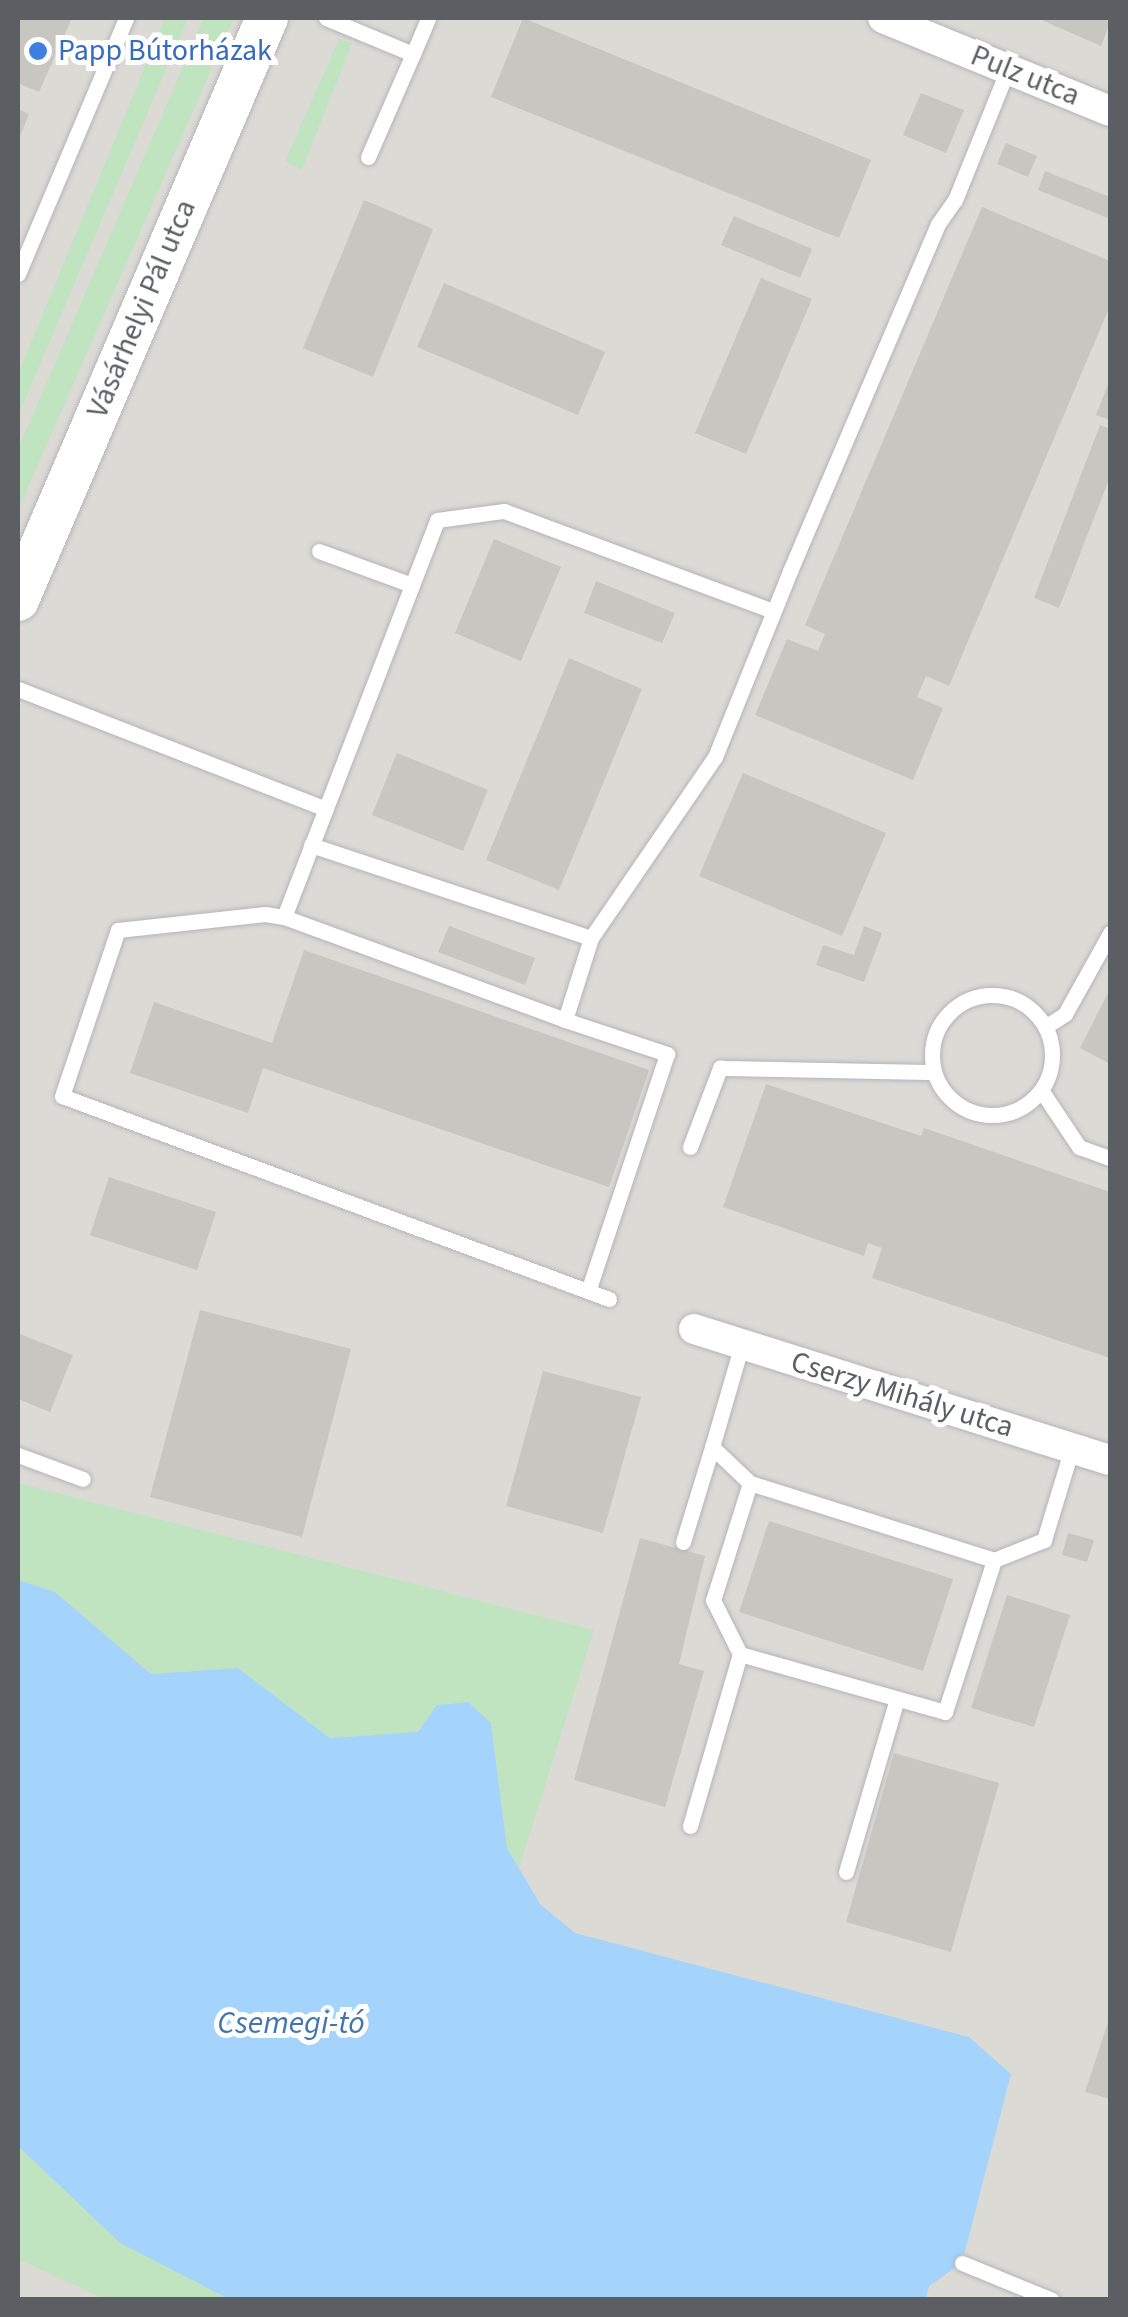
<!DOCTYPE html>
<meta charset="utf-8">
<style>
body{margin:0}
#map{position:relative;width:1128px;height:2317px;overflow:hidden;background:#edebe3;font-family:"Source Sans 3",sans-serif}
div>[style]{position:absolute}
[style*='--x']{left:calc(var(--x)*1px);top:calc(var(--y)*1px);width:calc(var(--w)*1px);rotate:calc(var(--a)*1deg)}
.industrial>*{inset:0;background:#dcdad5}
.green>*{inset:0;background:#c0e4c0}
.water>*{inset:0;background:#a4d4fc}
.building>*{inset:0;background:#c8c6c0}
.roads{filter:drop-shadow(0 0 2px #b3b5ba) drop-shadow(0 0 2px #b3b5ba)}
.lane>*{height:15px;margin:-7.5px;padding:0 7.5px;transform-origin:7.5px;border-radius:7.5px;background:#fff}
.lane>.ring{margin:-7.5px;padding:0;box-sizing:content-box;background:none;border:15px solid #fff;border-radius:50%}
.street>*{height:30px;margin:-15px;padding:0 15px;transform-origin:15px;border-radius:15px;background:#fff}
.secondary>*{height:42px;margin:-21px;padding:0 21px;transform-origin:21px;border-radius:21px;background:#fff}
.dots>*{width:28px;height:28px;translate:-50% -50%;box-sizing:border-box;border:5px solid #fff;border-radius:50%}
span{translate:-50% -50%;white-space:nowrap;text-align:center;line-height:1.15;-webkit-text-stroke:10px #fff;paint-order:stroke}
.shop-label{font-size:30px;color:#366cbe}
.left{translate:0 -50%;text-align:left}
.street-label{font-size:30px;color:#5b5e63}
.water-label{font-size:32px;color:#4274ae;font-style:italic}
.frame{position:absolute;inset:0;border:20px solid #5b5e63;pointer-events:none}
</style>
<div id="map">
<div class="industrial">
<div style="clip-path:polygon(18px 18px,1110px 18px,1110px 2299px,18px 2299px)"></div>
</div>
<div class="green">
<div style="clip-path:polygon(165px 18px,188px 18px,18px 416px,18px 374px)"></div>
<div style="clip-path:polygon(204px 18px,234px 18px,18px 510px,18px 449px)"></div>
<div style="clip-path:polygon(339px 39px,352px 43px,302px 170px,285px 161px)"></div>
<div style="clip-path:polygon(18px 1483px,594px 1630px,519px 1868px,507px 1848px,491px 1723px,437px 1706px,419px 1732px,330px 1738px,238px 1668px,151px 1674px,55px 1592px,18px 1580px)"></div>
<div style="clip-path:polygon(18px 2146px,120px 2243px,231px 2299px,104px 2299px,18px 2259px)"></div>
</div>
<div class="water">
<div style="clip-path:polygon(18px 1580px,55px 1592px,151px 1674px,238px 1668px,330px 1738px,418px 1732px,437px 1705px,468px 1702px,491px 1723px,507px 1848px,540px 1904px,575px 1933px,969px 2037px,1011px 2074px,962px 2263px,929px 2286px,926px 2299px,231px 2300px,120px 2243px,18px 2146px)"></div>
</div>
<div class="building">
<div style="clip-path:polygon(18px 18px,72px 18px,39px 92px,20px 84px,18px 90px)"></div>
<div style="clip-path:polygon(523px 18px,871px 160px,839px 238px,491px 97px)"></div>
<div style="clip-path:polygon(1037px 18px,1104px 18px,1110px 23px,1101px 46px)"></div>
<div style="clip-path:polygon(921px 93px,964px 110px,946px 153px,903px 135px)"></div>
<div style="clip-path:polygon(18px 109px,29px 114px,18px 141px)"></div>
<div style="clip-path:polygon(1006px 143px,1037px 156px,1028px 177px,997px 164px)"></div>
<div style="clip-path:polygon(1045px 171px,1110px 197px,1110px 219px,1038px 190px)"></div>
<div style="clip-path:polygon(364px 200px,433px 229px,373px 377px,303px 348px)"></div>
<div style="clip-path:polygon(982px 207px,1110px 261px,1110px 306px,949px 686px,926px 676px,917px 697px,943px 708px,913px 780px,755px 715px,787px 639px,818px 651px,825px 634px,805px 625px)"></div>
<div style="clip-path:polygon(734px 216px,812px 249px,800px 278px,721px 245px)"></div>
<div style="clip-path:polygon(761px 278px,812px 299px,746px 454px,695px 433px)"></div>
<div style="clip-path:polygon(444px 283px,605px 352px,578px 415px,417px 347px)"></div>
<div style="clip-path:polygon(1110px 379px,1110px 420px,1096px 415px)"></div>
<div style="clip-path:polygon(1100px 425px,1110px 429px,1110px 477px,1059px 608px,1034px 598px)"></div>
<div style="clip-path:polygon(494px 539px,561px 567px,521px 661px,455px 633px)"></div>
<div style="clip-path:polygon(596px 581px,675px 613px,662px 643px,584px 613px)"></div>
<div style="clip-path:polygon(569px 658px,642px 689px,559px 890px,486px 860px)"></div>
<div style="clip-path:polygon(397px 753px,488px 790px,463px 851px,372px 815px)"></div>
<div style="clip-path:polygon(743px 773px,886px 833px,842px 936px,699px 876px)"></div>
<div style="clip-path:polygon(449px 926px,535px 958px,525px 985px,438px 952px)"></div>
<div style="clip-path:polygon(864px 926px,882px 933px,864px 982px,816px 965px,823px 945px,854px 955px)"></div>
<div style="clip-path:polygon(304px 950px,649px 1070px,609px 1187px,263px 1068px,248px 1113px,130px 1073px,154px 1002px,272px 1043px)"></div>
<div style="clip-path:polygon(1110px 989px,1110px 1064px,1080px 1048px)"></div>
<div style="clip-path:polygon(766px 1084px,921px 1136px,924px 1128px,1110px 1192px,1110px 1358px,872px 1278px,882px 1248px,868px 1243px,864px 1256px,723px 1207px)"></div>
<div style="clip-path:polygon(109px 1177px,216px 1212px,197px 1270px,90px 1235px)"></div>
<div style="clip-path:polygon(200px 1310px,351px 1349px,302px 1537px,150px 1497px)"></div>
<div style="clip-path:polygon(20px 1334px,73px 1355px,50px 1412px,18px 1399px)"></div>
<div style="clip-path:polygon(543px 1371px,641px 1397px,603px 1533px,506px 1506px)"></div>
<div style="clip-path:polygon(769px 1521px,953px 1579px,923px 1671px,739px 1612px)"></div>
<div style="clip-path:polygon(1068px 1533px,1094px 1540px,1087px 1562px,1062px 1555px)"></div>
<div style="clip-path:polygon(640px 1538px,705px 1556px,679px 1664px,704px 1671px,665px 1807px,574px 1780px)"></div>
<div style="clip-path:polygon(1007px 1595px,1070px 1615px,1034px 1727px,971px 1708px)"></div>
<div style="clip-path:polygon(894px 1753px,999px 1783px,951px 1952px,846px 1922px)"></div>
<div style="clip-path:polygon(1110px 2016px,1110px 2099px,1085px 2092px)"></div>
</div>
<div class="roads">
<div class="lane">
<div style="--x:326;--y:18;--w:94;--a:22.5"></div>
<div style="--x:413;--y:54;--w:39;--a:-67"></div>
<div style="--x:368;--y:157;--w:112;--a:-66.4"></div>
<div style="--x:18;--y:274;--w:278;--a:-67.1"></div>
<div style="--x:319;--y:551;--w:99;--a:20.1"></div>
<div style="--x:18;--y:689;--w:330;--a:21.3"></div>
<div style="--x:311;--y:845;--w:295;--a:18.4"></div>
<div style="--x:284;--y:917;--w:425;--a:-68.9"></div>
<div style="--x:437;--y:520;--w:68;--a:-7.7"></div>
<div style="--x:504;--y:511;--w:287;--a:20.4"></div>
<div class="ring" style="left:932px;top:995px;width:105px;height:105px"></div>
<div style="--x:565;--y:1020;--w:108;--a:18.4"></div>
<div style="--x:667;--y:1054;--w:250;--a:108.4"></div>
<div style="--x:1045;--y:1027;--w:24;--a:-33"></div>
<div style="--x:1065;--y:1014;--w:93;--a:-60.9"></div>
<div style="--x:1041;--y:1090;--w:69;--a:56.3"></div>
<div style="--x:1079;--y:1147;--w:33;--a:20"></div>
<div style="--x:690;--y:1147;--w:85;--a:-69.2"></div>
<div style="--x:720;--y:1068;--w:213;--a:1.1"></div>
<div style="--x:609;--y:1299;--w:583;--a:-159.64"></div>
<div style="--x:62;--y:1096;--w:175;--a:-71.4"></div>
<div style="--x:118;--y:930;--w:148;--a:-6.2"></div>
<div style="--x:265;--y:914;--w:19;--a:9"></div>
<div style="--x:284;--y:917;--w:299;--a:20.1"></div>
<div style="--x:565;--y:1020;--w:86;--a:-72.4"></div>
<div style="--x:591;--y:938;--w:219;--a:-55.6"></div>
<div style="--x:715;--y:757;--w:201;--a:-68"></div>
<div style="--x:790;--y:571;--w:377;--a:-66.9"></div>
<div style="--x:938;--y:224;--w:29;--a:-55"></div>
<div style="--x:955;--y:200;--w:141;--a:-68"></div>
<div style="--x:742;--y:1344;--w:107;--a:106.2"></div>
<div style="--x:712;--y:1447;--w:52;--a:43.5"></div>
<div style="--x:750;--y:1483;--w:123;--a:107.5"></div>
<div style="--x:713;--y:1600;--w:60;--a:63.4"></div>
<div style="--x:740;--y:1654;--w:213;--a:15.8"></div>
<div style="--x:945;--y:1712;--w:160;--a:-72.1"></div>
<div style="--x:994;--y:1560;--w:54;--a:-21.8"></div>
<div style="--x:1044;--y:1540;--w:96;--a:-73.1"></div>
<div style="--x:18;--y:1455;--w:69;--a:20.3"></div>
<div style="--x:750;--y:1483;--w:256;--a:17.5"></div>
<div style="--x:683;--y:1542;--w:99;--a:-73"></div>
<div style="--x:690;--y:1826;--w:179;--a:-73.8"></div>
<div style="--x:846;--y:1872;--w:180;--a:-73.6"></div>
<div style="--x:962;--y:2263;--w:97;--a:22.3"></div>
</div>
<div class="street">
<div style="--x:883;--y:18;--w:245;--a:22.3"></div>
<div style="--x:694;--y:1329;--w:436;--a:17.5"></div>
</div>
<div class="secondary">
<div style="--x:18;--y:600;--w:633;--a:-66.84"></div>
</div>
</div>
<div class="dots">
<div style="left:38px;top:51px;background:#3f7fe0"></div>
</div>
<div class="shop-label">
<span class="left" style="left:58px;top:51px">Papp Bútorházak</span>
</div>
<div class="street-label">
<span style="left:1025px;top:76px;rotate:22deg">Pulz utca</span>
<span style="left:142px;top:309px;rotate:-67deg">Vásárhelyi Pál utca</span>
<span style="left:902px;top:1395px;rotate:17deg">Cserzy Mihály utca</span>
</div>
<div class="water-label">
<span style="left:291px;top:2023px">Csemegi-tó</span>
</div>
<div class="frame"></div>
</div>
